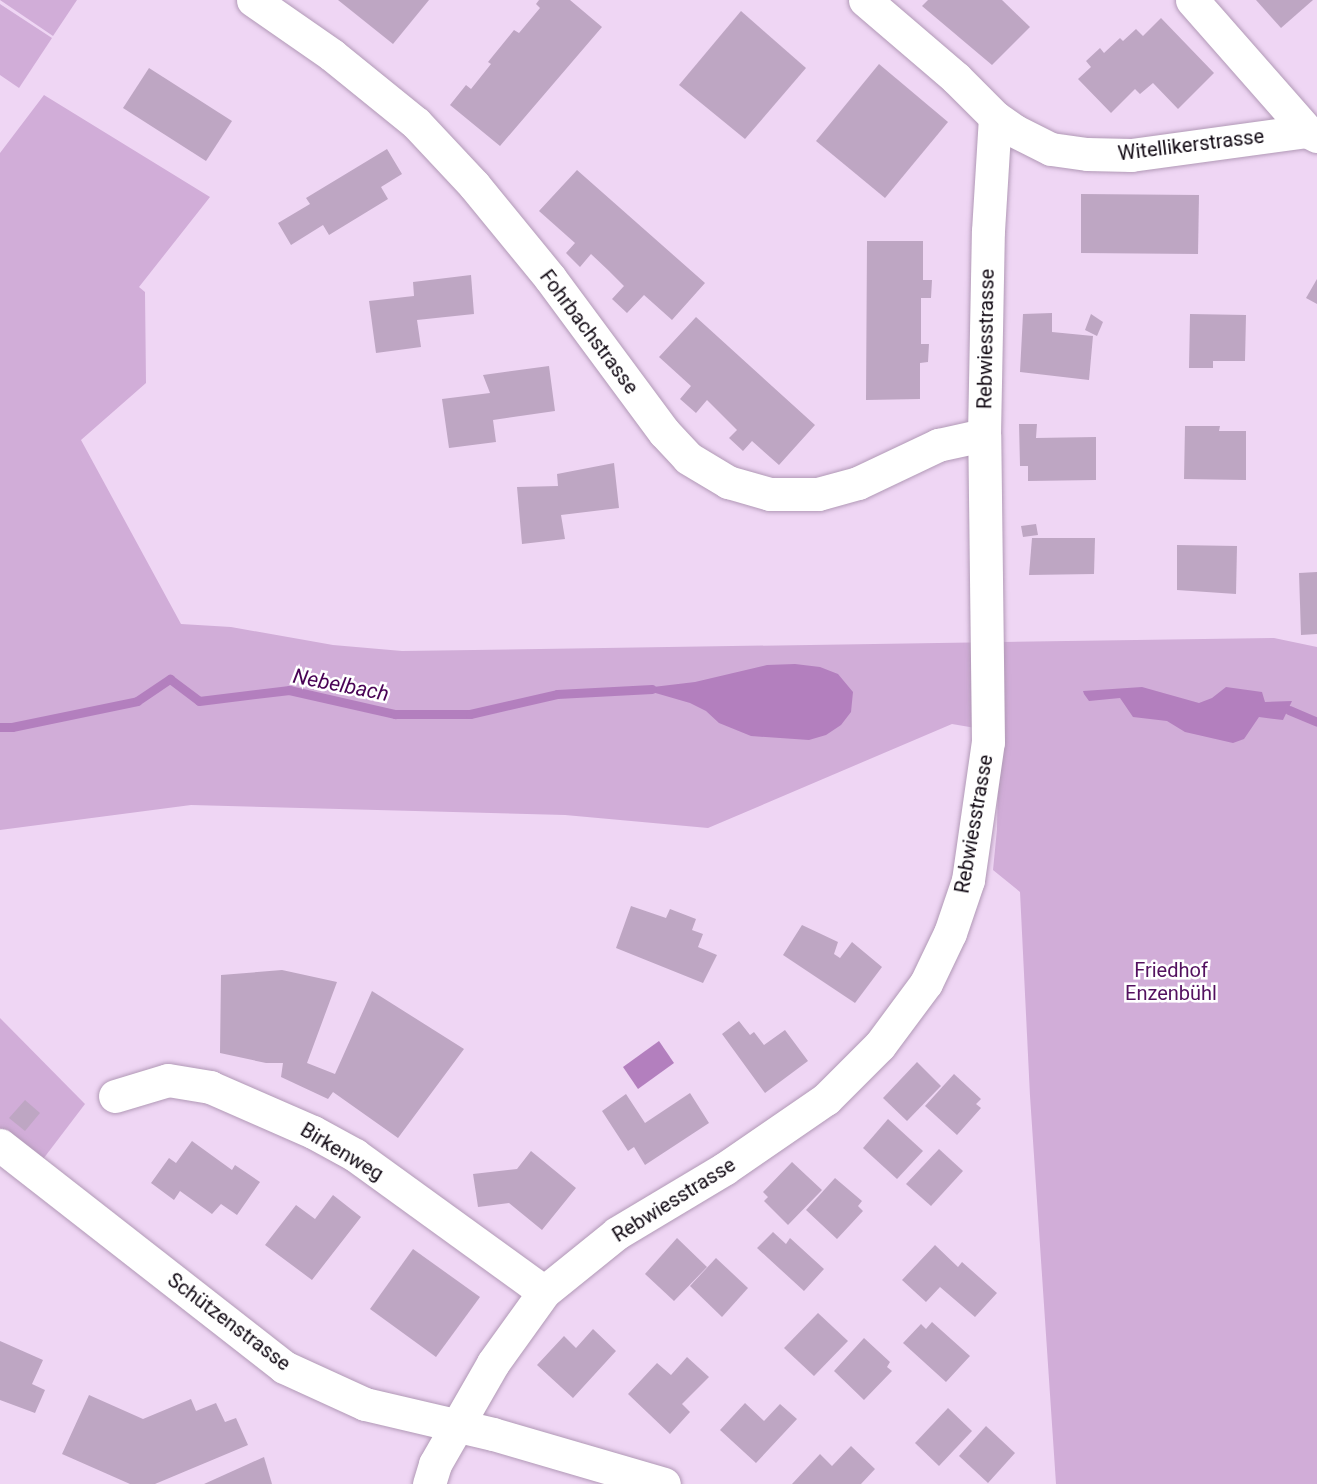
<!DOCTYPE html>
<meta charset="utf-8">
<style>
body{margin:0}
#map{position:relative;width:1317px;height:1484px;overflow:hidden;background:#efd6f4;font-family:Roboto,sans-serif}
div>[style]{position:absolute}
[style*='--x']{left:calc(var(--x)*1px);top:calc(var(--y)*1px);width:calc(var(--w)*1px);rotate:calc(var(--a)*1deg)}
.green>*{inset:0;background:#d1add8}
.water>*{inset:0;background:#b37fbe}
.stream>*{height:9px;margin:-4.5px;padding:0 4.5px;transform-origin:4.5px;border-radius:4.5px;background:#b37fbe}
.building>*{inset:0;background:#bea6c3}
.roads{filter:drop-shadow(0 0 2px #b199b6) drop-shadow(0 0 2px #b199b6)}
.minor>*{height:33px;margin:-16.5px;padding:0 16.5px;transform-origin:16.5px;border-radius:16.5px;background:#fff}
span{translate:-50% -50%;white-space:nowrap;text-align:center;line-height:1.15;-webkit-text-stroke:5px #fff;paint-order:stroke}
.street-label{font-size:20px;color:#110913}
.park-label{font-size:20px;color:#53115f}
.water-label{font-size:21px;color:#490355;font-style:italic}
</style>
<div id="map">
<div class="green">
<div style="clip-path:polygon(0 0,77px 0,53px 36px)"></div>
<div style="clip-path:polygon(0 4px,52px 38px,19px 88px,0 75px)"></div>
<div style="clip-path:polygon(44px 95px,210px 197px,139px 287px,145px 292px,146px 383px,81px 440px,181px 624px,231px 627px,333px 645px,402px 651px,1274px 638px,1317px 647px,1317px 1484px,1056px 1484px,1030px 1096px,1020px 892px,993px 870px,997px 829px,999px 732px,952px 724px,708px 828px,565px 815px,191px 805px,0 830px,0 153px)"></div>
<div style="clip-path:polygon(0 1018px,85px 1104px,34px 1171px,0 1145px)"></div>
</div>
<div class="water">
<div style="clip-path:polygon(795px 664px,820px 667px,838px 674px,853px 692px,851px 712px,841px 725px,826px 735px,809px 740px,751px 736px,719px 723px,706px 711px,690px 703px,652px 692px,653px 687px,695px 682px,767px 665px)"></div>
<div style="clip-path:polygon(1142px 687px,1199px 703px,1212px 698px,1226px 687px,1262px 692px,1265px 702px,1292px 701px,1283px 720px,1259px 717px,1244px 739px,1233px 743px,1185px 732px,1167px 721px,1133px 717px,1120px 698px,1089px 701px,1084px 694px,1083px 691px)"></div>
<div style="clip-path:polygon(659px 1041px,674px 1063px,638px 1089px,623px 1067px)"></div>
</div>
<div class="stream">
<div style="--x:1289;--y:710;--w:30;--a:23"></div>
<div style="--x:0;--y:727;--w:12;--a:0"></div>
<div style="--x:12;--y:727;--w:128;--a:-11.7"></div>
<div style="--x:137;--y:701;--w:40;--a:-34"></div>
<div style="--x:170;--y:679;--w:36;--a:37"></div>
<div style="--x:199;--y:701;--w:91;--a:-7"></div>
<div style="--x:289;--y:690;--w:109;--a:12.8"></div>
<div style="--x:395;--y:714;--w:75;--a:0"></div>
<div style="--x:470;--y:714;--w:89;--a:-12.9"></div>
<div style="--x:557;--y:694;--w:95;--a:-3"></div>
</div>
<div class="building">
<div style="clip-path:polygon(338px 0,429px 0,393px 44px)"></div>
<div style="clip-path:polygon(539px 0,570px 0,602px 27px,500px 146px,450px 105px,466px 85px,471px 89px,491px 64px,488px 62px,514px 30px,519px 33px,540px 8px,536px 4px)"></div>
<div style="clip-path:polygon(928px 0,1002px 0,1030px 27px,992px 65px,922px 6px)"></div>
<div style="clip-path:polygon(1256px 0,1313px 0,1281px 28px)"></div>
<div style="clip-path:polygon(741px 11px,806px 68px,745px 139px,679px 85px)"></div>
<div style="clip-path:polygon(1161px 18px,1214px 73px,1178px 109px,1153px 83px,1140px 94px,1135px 89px,1111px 113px,1078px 79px,1091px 67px,1086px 61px,1100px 48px,1104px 53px,1120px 38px,1123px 41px,1136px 29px,1143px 36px)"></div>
<div style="clip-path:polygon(879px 64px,948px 122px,885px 198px,816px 141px)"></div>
<div style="clip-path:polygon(149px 68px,232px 121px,206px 161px,123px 108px)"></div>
<div style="clip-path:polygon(387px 149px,402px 174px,381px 187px,388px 199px,329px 235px,323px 225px,291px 245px,278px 223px,310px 204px,306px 198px)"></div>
<div style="clip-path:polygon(577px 170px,705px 283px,672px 320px,644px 295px,627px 313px,612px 299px,624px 286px,609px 271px,591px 254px,580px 267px,566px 253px,575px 243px,539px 211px)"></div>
<div style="clip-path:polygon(1081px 194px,1199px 195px,1198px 254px,1081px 253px)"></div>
<div style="clip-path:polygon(867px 241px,923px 241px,923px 280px,932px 280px,931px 298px,921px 298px,921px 344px,929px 344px,928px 362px,920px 363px,920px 399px,866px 400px)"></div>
<div style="clip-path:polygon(471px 275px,474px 314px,417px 320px,421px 347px,376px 353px,369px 301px,414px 296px,413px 282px)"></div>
<div style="clip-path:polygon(1317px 279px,1317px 304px,1306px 298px)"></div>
<div style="clip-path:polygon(1052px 313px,1052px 332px,1093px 336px,1089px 380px,1020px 372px,1023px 314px)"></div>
<div style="clip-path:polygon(1091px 314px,1103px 322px,1097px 336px,1085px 330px)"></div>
<div style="clip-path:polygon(1190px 314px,1246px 315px,1245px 361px,1213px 361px,1213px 368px,1189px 368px)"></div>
<div style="clip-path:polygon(696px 317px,815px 425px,779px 465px,752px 441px,743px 451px,729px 438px,737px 430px,707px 400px,696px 413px,680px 399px,691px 386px,659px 357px)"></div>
<div style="clip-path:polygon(549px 366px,555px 411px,493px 420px,496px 442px,449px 448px,442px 399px,490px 393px,483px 375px)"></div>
<div style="clip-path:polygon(1019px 424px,1037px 424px,1036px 438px,1096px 437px,1096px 480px,1028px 481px,1028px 466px,1020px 466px)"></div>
<div style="clip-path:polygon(1185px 426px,1220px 426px,1219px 431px,1246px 431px,1246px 480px,1184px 479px)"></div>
<div style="clip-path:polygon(614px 463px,619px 508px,561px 515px,565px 539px,522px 544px,517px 487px,558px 486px,557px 474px)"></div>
<div style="clip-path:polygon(1036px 524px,1038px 535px,1023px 537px,1021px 526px)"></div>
<div style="clip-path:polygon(1032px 538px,1095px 538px,1094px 574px,1029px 575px)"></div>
<div style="clip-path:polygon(1177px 545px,1237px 546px,1236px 594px,1177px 590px)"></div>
<div style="clip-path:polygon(1317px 572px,1317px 634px,1301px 635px,1299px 573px)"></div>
<div style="clip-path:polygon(631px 906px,666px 918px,670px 909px,696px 919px,692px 930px,703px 934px,698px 947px,717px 955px,703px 983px,616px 948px)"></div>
<div style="clip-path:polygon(802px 925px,838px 942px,834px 954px,840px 958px,852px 942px,882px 967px,855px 1003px,783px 955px)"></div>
<div style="clip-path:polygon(282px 970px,337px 982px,307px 1063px,335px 1074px,372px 991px,464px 1049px,398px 1138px,333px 1092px,328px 1099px,281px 1077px,283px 1063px,266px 1063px,220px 1053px,221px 975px)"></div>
<div style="clip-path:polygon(739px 1021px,750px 1035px,754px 1032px,764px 1045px,785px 1030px,808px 1061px,765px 1093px,722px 1034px)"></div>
<div style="clip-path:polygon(917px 1062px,941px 1086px,907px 1121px,883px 1098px)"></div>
<div style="clip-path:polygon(954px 1074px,981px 1099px,976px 1104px,981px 1108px,957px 1135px,925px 1106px)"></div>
<div style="clip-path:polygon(690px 1093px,709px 1123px,645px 1165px,634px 1147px,628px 1151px,602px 1111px,626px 1094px,645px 1123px)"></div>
<div style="clip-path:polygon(25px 1100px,40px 1113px,25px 1131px,9px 1118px)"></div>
<div style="clip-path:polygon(888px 1119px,923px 1151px,897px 1179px,863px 1148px)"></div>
<div style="clip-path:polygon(192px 1141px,232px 1170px,235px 1165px,260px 1182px,237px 1215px,221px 1204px,212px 1214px,180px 1191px,174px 1200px,151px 1183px,169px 1158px,176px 1163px)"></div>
<div style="clip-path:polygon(939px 1149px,963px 1171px,931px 1206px,906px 1184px)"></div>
<div style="clip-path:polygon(531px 1151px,576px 1188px,542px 1230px,509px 1203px,478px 1207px,473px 1174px,517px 1169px)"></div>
<div style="clip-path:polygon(792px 1162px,822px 1190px,788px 1225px,764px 1201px,768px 1197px,763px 1192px)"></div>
<div style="clip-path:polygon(835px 1178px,862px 1201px,858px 1206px,863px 1211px,837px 1239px,806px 1210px)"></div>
<div style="clip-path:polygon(333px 1195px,361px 1217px,312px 1280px,265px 1245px,296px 1205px,315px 1219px)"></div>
<div style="clip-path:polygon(773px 1232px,786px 1244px,790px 1238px,824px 1269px,804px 1291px,757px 1248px)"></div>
<div style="clip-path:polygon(677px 1238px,707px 1267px,674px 1301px,645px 1274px)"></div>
<div style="clip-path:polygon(935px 1245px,958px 1267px,962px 1262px,997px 1293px,975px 1317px,940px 1287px,926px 1302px,902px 1280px)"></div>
<div style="clip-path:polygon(413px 1249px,480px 1297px,436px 1357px,370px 1309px)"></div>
<div style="clip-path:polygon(716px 1258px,748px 1288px,722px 1317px,690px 1286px)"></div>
<div style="clip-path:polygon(818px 1313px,848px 1341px,814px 1376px,784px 1348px)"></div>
<div style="clip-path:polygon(932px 1322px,970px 1356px,946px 1382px,903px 1343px,921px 1324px,926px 1329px)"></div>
<div style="clip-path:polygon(593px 1329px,616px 1351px,573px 1398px,537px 1365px,564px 1336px,576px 1348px)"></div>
<div style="clip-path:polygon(864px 1338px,890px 1362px,887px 1367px,892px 1371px,864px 1400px,834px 1371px)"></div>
<div style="clip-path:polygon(0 1341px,43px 1360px,32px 1384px,45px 1390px,35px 1413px,0 1400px)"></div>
<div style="clip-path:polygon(687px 1357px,709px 1377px,682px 1404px,690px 1412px,670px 1434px,628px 1394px,657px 1363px,671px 1375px)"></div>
<div style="clip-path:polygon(89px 1395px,143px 1419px,191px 1399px,196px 1411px,216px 1403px,225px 1422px,236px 1418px,248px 1445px,155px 1484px,130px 1484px,62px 1454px)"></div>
<div style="clip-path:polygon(745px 1403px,764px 1421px,780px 1404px,797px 1419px,756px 1463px,720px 1430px)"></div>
<div style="clip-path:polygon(948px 1408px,972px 1431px,939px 1466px,915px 1443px)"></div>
<div style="clip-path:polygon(986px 1426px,1015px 1453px,988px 1483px,959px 1456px)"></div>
<div style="clip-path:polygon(851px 1446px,875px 1469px,861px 1484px,792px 1484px,820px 1454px,832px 1466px)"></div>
<div style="clip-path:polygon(264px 1457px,272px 1484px,204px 1484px)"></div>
</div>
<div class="roads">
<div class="minor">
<div style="--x:253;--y:0;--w:96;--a:34.8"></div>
<div style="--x:332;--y:55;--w:108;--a:39"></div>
<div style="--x:416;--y:123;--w:85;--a:46.9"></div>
<div style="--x:474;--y:185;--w:120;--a:50.7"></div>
<div style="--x:550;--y:278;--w:192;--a:53.5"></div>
<div style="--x:664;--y:432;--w:35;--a:47"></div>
<div style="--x:688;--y:458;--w:47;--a:31"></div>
<div style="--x:728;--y:482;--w:44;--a:15.9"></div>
<div style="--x:770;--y:494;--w:48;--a:0"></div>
<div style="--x:818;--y:494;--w:41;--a:-15.4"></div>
<div style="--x:858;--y:483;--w:89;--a:-25.4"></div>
<div style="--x:938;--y:445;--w:47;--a:-12.3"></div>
<div style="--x:865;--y:0;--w:120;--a:40.6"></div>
<div style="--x:956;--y:78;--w:55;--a:45"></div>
<div style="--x:995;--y:117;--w:24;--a:35"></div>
<div style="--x:1015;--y:131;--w:40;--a:26.6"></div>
<div style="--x:1051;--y:149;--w:36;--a:8"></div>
<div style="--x:1087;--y:154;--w:44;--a:1.3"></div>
<div style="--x:1131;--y:155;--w:178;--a:-7.8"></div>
<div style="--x:1307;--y:131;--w:11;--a:27"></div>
<div style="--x:1192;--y:0;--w:174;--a:48.7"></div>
<div style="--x:115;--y:1096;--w:55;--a:-16.8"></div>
<div style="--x:168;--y:1080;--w:43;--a:9.5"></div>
<div style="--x:210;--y:1087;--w:112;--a:23.6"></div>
<div style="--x:313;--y:1132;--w:48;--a:28.7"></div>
<div style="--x:355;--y:1155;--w:233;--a:35.9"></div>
<div style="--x:0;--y:1145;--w:360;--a:38"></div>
<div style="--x:284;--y:1367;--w:89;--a:24.6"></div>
<div style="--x:365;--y:1404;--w:131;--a:13.2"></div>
<div style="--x:493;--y:1434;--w:178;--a:16.3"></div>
<div style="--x:429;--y:1484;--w:21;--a:-73"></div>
<div style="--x:435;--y:1464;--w:116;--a:-60.1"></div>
<div style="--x:493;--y:1363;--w:87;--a:-54.3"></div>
<div style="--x:544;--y:1292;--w:94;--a:-38.9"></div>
<div style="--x:617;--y:1233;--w:125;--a:-30.9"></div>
<div style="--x:724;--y:1169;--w:124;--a:-34.5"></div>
<div style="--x:826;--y:1099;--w:76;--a:-45"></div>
<div style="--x:880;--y:1045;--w:77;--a:-53.4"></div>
<div style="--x:926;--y:983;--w:55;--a:-64.4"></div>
<div style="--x:950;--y:933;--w:56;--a:-71.2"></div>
<div style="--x:968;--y:880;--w:139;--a:-81.8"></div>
<div style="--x:988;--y:742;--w:307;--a:-90.7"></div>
<div style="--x:984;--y:435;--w:204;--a:-88.9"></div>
<div style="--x:988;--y:231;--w:114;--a:-86.5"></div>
</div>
</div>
<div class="street-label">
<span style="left:1191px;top:145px;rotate:-7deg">Witellikerstrasse</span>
<span style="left:589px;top:332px;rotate:53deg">Fohrbachstrasse</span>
<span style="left:986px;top:339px;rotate:-89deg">Rebwiesstrasse</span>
<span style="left:974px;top:824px;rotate:-80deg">Rebwiesstrasse</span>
<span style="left:342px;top:1152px;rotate:31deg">Birkenweg</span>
<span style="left:674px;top:1200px;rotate:-32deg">Rebwiesstrasse</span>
<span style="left:229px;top:1322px;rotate:37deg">Schützenstrasse</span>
</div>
<div class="park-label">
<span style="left:1171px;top:982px">Friedhof<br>Enzenbühl</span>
</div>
<div class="water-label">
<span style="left:341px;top:685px;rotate:11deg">Nebelbach</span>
</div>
</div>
